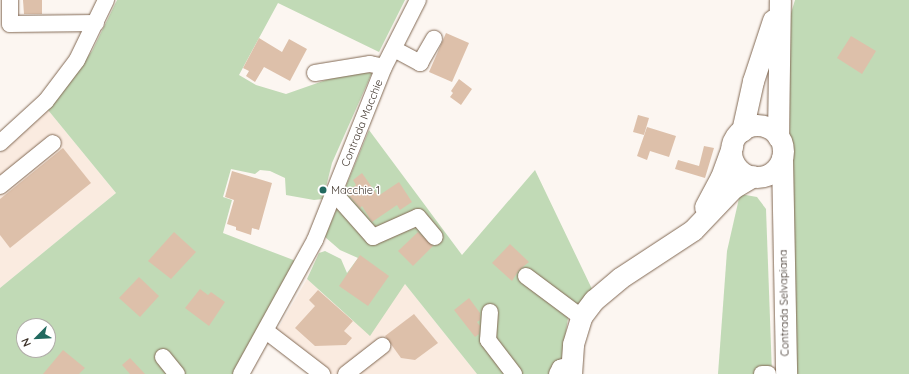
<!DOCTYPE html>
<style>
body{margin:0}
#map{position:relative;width:909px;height:374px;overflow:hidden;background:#fcf6f1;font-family:Quicksand,sans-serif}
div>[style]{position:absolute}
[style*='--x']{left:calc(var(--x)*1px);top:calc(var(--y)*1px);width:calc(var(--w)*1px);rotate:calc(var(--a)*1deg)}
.built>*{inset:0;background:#faebe0}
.green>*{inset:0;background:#c1dab6}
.building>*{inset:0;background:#ddc0aa}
.roads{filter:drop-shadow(0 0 1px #826954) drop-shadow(0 0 1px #826954)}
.minor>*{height:16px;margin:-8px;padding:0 8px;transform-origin:8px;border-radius:8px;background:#fff}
.major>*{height:21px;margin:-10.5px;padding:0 10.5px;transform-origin:10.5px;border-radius:10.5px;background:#fff}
.major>.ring{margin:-10.5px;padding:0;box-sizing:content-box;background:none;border:21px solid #fff;border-radius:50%}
.dots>*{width:11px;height:11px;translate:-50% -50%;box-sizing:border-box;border:2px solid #fff;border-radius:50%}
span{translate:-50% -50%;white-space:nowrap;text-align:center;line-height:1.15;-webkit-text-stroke:3px #fff;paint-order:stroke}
.street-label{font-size:11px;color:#3c3128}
.poi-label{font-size:11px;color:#3c3128}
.left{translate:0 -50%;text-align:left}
.north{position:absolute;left:16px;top:318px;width:40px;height:40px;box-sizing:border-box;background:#fff;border:1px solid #b1ada9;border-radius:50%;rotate:246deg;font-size:11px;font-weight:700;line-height:16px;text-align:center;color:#3c3128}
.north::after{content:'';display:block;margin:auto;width:14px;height:18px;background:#21695f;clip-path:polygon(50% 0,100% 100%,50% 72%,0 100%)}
</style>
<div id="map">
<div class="built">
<div style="clip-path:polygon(48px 110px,116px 193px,0 288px,0 153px)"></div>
<div style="clip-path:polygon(307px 279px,353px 321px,405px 284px,477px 374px,309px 374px,270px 342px)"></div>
</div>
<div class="green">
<div style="clip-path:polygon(evenodd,117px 0,405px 0,379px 52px,278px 3px,239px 75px,256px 85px,286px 94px,346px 73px,372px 73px,332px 163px,323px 199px,314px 200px,286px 195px,285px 178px,270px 171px,260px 170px,255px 174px,231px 169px,223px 197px,232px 200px,223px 233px,296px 261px,234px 374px,0 374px,0 288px,116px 193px,48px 110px,92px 51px,117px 0,24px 326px,48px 326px,48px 350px,24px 350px,24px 326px)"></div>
<div style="clip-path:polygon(795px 0,909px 0,909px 374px,794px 374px,788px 23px)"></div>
<div style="clip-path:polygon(369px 130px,462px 255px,535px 170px,592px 289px,568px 318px,562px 358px,550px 374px,477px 374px,405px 284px,370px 336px,307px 279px,319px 253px,325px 251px,341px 259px,347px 273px,358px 258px,340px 250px,325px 237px)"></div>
<div style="clip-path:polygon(740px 194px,757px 197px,766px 209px,772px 374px,718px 374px,727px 251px)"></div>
</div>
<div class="building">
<div style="clip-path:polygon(23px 0,42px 0,42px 14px,24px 14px)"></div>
<div style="clip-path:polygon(446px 33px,469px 43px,452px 82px,429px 72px)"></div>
<div style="clip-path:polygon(851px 36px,876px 51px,862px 74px,837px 58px)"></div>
<div style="clip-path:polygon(259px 38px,282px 52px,289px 39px,307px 49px,290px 81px,264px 67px,255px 82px,246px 76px,249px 71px,243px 68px)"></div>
<div style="clip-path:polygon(459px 79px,472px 89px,461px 105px,450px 97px,453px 93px,451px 91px)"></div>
<div style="clip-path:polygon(638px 115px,649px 118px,644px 135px,633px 132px)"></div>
<div style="clip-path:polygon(647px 127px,676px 136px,669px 157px,650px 151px,647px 160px,637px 156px)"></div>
<div style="clip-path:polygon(704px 146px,714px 148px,705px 178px,675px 169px,678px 160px,699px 166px)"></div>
<div style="clip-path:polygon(63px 148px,91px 183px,10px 248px,0 235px,0 199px)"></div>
<div style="clip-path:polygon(232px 171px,272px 183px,259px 230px,252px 228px,251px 235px,236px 230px,236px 227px,227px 224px,234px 200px,225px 197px)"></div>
<div style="clip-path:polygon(362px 173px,378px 196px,399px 182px,412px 202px,400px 210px,397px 205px,372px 222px,362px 206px,360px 208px,346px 192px,356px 185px,353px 180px)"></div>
<div style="clip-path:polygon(174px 232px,196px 252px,171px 279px,148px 261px)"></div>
<div style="clip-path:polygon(418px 232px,433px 246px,413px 266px,398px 251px)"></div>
<div style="clip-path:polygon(510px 244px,529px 262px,519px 270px,512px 281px,492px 263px)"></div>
<div style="clip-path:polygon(360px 255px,389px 276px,368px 306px,339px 286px)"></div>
<div style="clip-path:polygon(139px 277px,159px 296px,140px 317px,119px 298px)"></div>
<div style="clip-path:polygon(200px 289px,208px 295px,211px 292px,225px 302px,209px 326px,185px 308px)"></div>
<div style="clip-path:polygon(318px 290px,353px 321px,344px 331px,352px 338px,346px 345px,315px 346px,295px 328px,315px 306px,309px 300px)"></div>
<div style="clip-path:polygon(469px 298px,480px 313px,480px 320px,477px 322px,480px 326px,479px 334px,475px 337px,454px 310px)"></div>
<div style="clip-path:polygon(414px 314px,438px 343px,415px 360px,401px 358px,385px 336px)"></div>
<div style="clip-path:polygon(63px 350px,85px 368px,79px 374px,43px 374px)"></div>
<div style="clip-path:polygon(130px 358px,145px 374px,130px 374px,122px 365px)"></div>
</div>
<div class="roads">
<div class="minor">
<div style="--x:10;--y:0;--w:24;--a:90"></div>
<div style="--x:10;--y:24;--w:86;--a:-0.7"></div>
<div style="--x:394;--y:49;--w:30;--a:28"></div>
<div style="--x:420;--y:63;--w:28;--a:-60"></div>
<div style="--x:315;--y:73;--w:56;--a:-9.3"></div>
<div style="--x:370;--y:64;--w:14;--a:12"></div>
<div style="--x:0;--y:143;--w:62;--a:-42.4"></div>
<div style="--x:46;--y:101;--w:51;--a:-52.9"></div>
<div style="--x:77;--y:60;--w:67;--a:-64.2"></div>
<div style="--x:0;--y:186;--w:68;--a:-39.1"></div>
<div style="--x:334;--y:193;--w:59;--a:48.4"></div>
<div style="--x:373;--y:237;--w:49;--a:-24"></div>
<div style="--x:418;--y:217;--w:26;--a:50"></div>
<div style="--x:526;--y:276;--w:69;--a:36.7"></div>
<div style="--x:490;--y:312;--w:28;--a:94"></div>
<div style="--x:488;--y:340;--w:43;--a:52.6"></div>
<div style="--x:266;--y:331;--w:71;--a:37.5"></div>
<div style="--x:163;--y:357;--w:22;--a:51"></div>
<div style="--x:241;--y:374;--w:153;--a:-61.1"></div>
<div style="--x:315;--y:240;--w:186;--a:-68.3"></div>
<div style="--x:384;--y:67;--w:75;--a:-63.1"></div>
<div style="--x:346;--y:374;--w:46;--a:-37.9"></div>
<div style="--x:557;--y:374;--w:7;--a:-63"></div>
<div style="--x:560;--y:368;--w:10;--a:-17"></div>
<div style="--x:762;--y:374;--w:6;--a:0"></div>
</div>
<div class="major">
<div class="ring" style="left:731px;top:125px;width:31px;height:31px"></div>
<div style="--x:742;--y:131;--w:51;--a:-77.6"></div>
<div style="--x:753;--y:81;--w:64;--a:-71.8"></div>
<div style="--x:778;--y:137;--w:137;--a:-89.2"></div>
<div style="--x:782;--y:158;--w:216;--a:88.9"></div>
<div style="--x:705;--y:207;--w:34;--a:-62"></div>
<div style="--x:721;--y:177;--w:33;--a:-70"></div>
<div style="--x:571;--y:374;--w:30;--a:-86"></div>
<div style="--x:573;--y:344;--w:28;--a:-73"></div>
<div style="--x:581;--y:317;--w:21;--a:-53"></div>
<div style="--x:594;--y:300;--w:34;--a:-40"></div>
<div style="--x:620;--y:278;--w:87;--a:-33.3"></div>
<div style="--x:693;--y:230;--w:58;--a:-46.4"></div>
<div style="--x:733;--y:188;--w:23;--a:-31"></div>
</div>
</div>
<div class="dots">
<div style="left:323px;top:190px;background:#21695f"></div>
</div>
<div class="street-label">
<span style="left:362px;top:123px;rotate:-68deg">Contrada Macchie</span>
<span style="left:784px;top:303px;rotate:-91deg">Contrada Selvapiana</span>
</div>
<div class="poi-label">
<span class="left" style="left:331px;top:190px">Macchie 1</span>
</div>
<div class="north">N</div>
</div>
